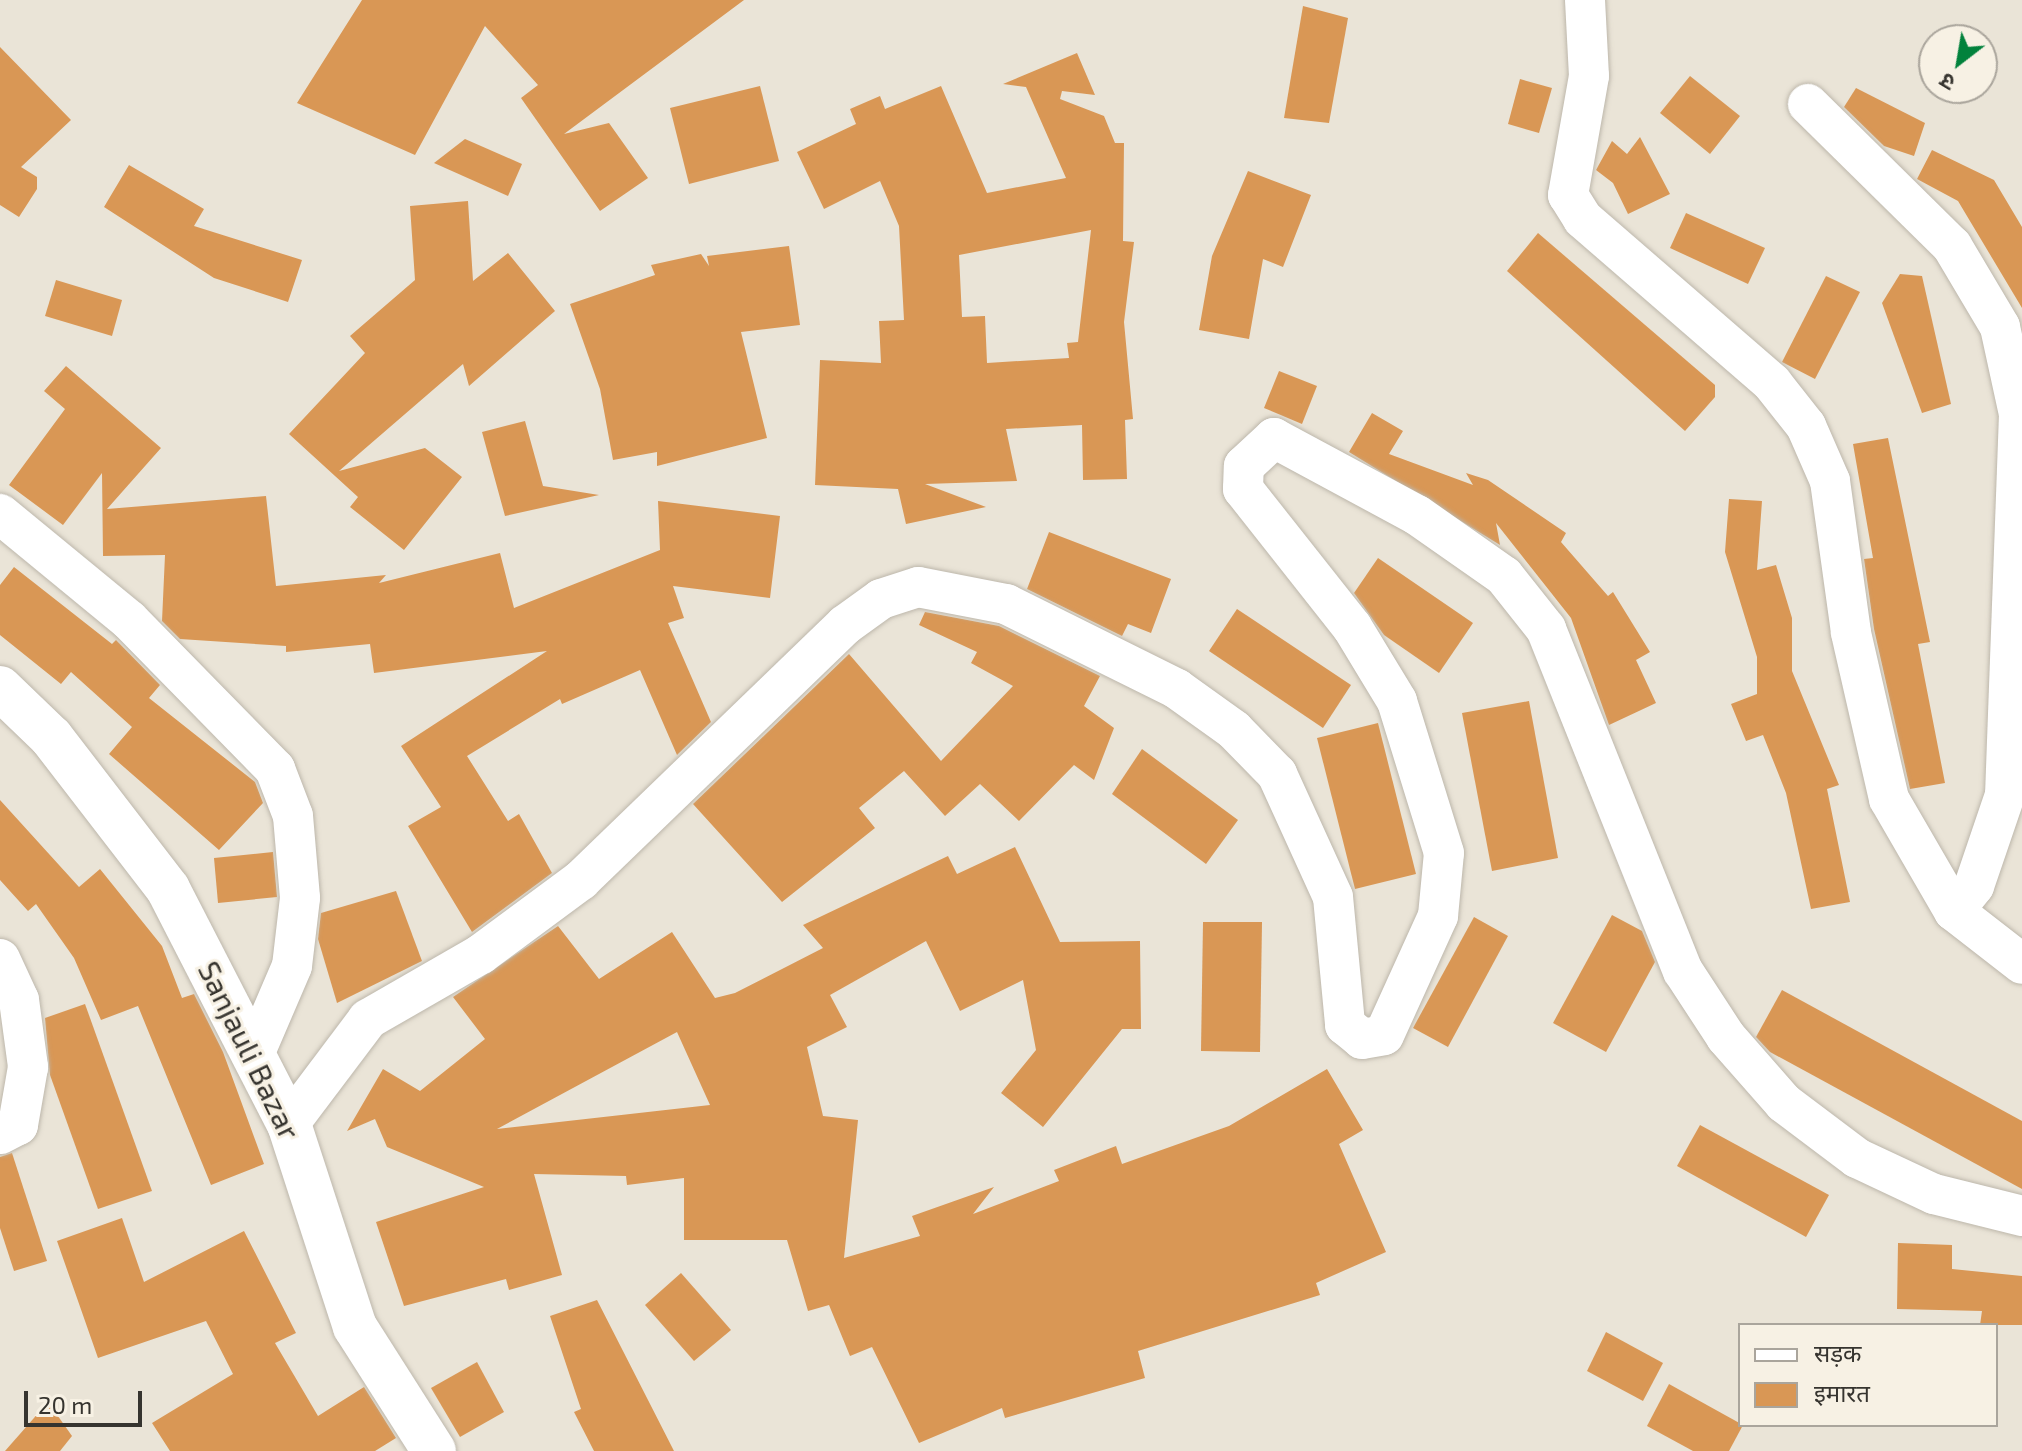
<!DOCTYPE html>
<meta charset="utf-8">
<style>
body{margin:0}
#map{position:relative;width:2022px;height:1451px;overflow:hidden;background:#eae4d7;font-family:"Exo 2","Noto Sans Devanagari",sans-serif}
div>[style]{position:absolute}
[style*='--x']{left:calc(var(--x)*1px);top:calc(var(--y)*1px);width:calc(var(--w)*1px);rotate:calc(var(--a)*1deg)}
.building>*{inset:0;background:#d99755}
.roads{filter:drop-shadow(0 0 2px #bdb7ab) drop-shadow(0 0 2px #bdb7ab)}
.street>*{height:40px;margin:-20px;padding:0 20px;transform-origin:20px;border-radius:20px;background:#fff}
.secondary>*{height:44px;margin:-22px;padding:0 22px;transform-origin:22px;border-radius:22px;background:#fff}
span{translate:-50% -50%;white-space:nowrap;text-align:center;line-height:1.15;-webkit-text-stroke:6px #f7f1e4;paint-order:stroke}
.street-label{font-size:30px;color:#36342f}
.legend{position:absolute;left:1738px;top:1323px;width:260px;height:104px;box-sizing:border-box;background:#f7f1e4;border:2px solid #aaa59c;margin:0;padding:10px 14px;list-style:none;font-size:24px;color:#36342f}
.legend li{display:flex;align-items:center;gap:16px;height:40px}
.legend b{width:40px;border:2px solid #aaa59c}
.north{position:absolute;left:1918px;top:24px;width:80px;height:80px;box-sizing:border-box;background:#f7f1e4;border:2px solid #aaa59c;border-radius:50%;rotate:211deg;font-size:22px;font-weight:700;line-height:32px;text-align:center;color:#36342f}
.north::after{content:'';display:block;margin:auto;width:28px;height:36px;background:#02823c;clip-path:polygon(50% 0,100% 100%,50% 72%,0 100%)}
.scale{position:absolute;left:24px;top:1391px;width:118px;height:36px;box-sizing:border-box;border:4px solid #36342f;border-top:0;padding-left:10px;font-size:24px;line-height:28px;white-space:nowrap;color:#36342f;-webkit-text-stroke:6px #f7f1e4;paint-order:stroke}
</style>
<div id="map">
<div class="building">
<div style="clip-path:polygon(362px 0,744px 0,564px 134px,609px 123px,648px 178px,600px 211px,521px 98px,538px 85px,485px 26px,415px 155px,297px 103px)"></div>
<div style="clip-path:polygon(1303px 6px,1348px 18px,1329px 123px,1284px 118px)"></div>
<div style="clip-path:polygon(0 47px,71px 120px,21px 167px,37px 177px,37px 189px,19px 217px,0 205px)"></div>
<div style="clip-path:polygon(evenodd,1077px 53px,1095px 95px,1062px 91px,1060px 99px,1104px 116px,1115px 143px,1124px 143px,1123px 241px,1134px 242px,1124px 322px,1133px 419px,1125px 420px,1127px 479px,1083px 480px,1082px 425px,1006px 429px,1017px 481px,925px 484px,986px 507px,906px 524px,898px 489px,815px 485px,820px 360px,881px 363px,879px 321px,904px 320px,899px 226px,880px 181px,824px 209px,797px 152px,856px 124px,850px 109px,880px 96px,885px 109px,941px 86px,987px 193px,1066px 178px,1026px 87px,1003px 84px,1077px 53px,1091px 230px,1078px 342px,1067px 343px,1069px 358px,987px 363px,985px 316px,962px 317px,959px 255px,1091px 230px)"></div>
<div style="clip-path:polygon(1690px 76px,1740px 116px,1710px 154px,1660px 113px)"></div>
<div style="clip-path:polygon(1520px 79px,1552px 88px,1539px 133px,1508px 124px)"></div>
<div style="clip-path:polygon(760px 86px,779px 161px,689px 184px,670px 108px)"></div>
<div style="clip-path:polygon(1856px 88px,1925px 123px,1914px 156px,1884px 146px,1844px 107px)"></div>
<div style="clip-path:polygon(1640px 137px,1670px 194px,1628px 214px,1613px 183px,1596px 170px,1612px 141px,1627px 154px)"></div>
<div style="clip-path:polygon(465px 139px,522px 164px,508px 196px,434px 163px)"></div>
<div style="clip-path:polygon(1932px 150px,1994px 180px,2022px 227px,2022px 308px,1958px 201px,1917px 179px)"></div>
<div style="clip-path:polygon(129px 165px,204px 209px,194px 226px,302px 260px,288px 302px,214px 278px,104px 207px)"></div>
<div style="clip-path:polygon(1248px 171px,1311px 195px,1283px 267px,1263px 259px,1249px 339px,1199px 330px,1212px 256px)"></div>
<div style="clip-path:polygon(468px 201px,473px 281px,508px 253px,555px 311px,469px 386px,463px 364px,339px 471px,425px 448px,462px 477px,404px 550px,350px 507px,358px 497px,289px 434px,365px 353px,350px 336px,415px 280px,410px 206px)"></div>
<div style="clip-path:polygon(1686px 213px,1765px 248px,1748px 284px,1670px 248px)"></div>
<div style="clip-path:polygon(1538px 233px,1715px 385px,1715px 397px,1685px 431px,1507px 271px)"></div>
<div style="clip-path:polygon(789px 246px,800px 325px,741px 332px,767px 438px,657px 466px,657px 452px,613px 460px,600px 389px,570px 304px,655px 275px,651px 265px,701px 254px,709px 266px,707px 256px)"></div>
<div style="clip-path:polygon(1900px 274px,1922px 276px,1951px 404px,1922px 413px,1882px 303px)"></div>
<div style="clip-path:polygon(1826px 276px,1860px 292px,1815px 379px,1782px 362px)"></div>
<div style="clip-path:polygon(56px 280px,122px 300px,112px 336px,45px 316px)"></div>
<div style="clip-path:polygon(66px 366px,161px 448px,107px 509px,266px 496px,276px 586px,386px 575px,379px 583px,500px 553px,514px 608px,660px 550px,658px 501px,780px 516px,770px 598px,673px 586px,684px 618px,668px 623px,711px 722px,677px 755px,640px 670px,562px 704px,560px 699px,467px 756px,508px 821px,519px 814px,552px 873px,472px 932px,408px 826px,441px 807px,401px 746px,547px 651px,374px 673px,370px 644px,286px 652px,286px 646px,180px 639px,162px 621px,165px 555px,103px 556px,102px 473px,63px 525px,9px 485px,65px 409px,44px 391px)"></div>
<div style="clip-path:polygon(1279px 371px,1317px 386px,1302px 424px,1264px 408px)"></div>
<div style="clip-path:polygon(1372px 413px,1403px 431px,1389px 454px,1473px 485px,1466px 473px,1488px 480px,1566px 533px,1561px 542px,1608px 596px,1613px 592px,1650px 652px,1636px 660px,1656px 703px,1609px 725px,1571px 618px,1496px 523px,1500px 545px,1349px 452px)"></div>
<div style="clip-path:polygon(525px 421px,543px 486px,599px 495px,505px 516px,482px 432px)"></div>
<div style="clip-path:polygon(1888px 438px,1930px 642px,1918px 644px,1945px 783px,1910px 789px,1874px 629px,1864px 559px,1873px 558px,1853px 444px)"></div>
<div style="clip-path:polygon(1729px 499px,1762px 501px,1757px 570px,1776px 565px,1792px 618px,1792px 671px,1839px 785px,1827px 789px,1850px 902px,1811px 909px,1786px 793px,1763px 735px,1746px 741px,1731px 704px,1757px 694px,1757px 657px,1725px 552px)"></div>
<div style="clip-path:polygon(1049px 532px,1171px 579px,1151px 633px,1128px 624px,1122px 636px,1027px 589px)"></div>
<div style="clip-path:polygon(1378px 558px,1473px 623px,1439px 673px,1384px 635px,1354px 593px)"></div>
<div style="clip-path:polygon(14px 567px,112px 644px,116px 640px,160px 685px,149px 698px,255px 782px,263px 803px,219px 850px,109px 754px,132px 727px,71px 672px,61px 684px,0 635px,0 585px)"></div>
<div style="clip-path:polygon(1237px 609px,1351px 685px,1323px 728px,1209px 651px)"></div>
<div style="clip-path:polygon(925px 612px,999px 626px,1100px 676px,1084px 706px,1114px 728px,1094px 780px,1074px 765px,1019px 821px,980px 784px,945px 816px,904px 771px,859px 808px,875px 828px,782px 902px,693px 804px,849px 654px,941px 761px,1013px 686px,971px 663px,977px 652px,919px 625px)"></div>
<div style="clip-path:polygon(1529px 701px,1558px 858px,1492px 871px,1462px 713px)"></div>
<div style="clip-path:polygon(1378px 723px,1416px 874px,1355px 889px,1317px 738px)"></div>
<div style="clip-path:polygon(1142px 749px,1238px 820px,1206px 864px,1112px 794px)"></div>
<div style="clip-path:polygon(0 800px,79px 887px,100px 869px,162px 946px,182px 998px,194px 994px,223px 1052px,264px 1164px,211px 1185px,138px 1006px,101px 1020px,74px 958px,36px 904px,28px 911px,0 880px)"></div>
<div style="clip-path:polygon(evenodd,1015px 847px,1060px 942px,1140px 941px,1141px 1029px,1122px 1029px,1043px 1127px,1001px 1093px,1036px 1050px,1023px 980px,960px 1011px,926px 941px,830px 995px,847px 1027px,807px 1047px,823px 1116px,858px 1120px,844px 1258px,920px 1236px,912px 1216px,994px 1187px,973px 1214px,1059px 1181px,1054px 1170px,1116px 1146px,1122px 1164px,1229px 1126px,1327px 1069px,1363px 1130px,1339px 1144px,1386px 1252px,1316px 1283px,1320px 1295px,1138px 1351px,1145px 1378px,1005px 1418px,1002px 1408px,919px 1443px,872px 1347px,850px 1356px,829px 1305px,808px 1311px,787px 1240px,684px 1240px,684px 1178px,627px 1185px,626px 1176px,534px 1174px,562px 1275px,509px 1290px,506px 1279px,404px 1306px,376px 1222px,484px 1187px,387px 1147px,375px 1119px,347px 1131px,383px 1069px,420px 1091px,485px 1039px,453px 997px,558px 926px,599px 979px,672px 932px,715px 998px,735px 993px,823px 948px,803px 925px,948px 856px,957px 874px,1015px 847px,677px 1032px,710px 1105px,497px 1129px,677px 1032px)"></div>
<div style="clip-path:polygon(273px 852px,277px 897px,218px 903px,214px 858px)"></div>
<div style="clip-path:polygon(396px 891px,422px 961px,337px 1003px,318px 939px,321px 913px)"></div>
<div style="clip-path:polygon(1612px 915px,1642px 931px,1655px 962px,1606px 1052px,1553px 1023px)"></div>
<div style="clip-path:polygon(1474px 917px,1508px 936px,1448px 1047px,1413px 1028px)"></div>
<div style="clip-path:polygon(1203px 922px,1262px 922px,1260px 1052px,1201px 1051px)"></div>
<div style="clip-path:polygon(1782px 990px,2022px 1121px,2022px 1189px,1770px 1052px,1756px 1037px)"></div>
<div style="clip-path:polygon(85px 1004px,152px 1191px,98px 1209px,50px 1075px,45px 1018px)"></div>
<div style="clip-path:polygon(1700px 1125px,1829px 1195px,1806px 1237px,1677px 1166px)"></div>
<div style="clip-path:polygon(12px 1153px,47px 1261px,14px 1271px,0 1228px,0 1157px)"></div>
<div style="clip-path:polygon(122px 1218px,144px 1282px,244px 1231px,296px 1333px,275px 1343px,318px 1416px,364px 1387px,396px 1438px,375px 1451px,170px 1451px,152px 1423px,233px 1374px,206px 1321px,98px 1358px,57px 1241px)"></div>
<div style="clip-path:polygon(1898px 1243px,1952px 1245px,1952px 1269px,2022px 1276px,2022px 1325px,1980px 1325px,1982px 1311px,1897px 1309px)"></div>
<div style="clip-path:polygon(681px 1273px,731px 1330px,694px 1361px,645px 1305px)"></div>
<div style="clip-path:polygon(597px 1300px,674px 1451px,594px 1451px,574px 1412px,581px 1409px,550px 1316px)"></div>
<div style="clip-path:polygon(1606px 1332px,1663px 1363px,1643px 1401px,1587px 1371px)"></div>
<div style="clip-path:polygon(477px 1362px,504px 1412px,460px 1437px,431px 1388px)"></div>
<div style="clip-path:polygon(1669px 1384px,1743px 1425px,1729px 1451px,1693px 1451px,1647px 1426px)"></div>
<div style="clip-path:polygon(48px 1402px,72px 1436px,60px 1451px,5px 1451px)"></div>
</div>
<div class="roads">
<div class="street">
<div style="--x:1585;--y:0;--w:76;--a:87"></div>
<div style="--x:1589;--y:76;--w:121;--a:100"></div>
<div style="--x:1568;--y:195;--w:28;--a:58"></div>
<div style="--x:1583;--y:219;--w:250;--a:40.9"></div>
<div style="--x:1772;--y:383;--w:55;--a:51.7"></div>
<div style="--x:1806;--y:426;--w:60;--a:66.4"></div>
<div style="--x:1830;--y:481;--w:153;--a:82.1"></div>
<div style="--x:1851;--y:633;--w:170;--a:77.1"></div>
<div style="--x:1889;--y:799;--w:129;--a:59.9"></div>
<div style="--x:1954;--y:911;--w:86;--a:37.9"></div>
<div style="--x:1808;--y:104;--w:202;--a:44.6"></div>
<div style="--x:1952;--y:246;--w:94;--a:59.3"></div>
<div style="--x:2000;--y:327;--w:89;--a:77.7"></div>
<div style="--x:2019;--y:414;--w:381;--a:92.1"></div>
<div style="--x:2005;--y:795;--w:96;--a:108.8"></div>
<div style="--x:1974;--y:886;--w:32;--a:129"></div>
<div style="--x:0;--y:514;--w:167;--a:39.4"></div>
<div style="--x:129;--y:620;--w:209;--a:45.6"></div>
<div style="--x:275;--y:769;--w:50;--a:69"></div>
<div style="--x:293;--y:816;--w:82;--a:85.1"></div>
<div style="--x:300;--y:898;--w:68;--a:96.7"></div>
<div style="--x:292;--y:966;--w:91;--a:113.2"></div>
<div style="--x:0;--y:959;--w:45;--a:65.1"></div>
<div style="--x:19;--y:1000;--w:68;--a:82.3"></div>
<div style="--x:28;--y:1067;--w:59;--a:99.8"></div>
<div style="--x:18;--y:1125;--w:20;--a:153"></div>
<div style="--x:289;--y:1124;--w:131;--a:-53"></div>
<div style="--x:368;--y:1019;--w:130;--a:-29.9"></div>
<div style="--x:481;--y:954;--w:124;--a:-36.5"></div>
<div style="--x:581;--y:880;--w:367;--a:-44"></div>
<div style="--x:845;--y:625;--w:44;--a:-35.8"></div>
<div style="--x:881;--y:599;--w:39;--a:-18"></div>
<div style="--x:918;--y:587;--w:90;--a:10.9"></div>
<div style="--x:1006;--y:604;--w:191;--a:26.4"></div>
<div style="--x:1177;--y:689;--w:70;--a:35.7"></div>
<div style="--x:1234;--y:730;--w:62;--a:45.7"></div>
<div style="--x:1277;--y:774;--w:135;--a:65.5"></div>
<div style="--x:1333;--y:897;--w:129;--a:84.6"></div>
<div style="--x:1345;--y:1025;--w:22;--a:39"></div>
<div style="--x:1362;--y:1039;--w:22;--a:-10"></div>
<div style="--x:1384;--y:1035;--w:131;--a:-65.6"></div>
<div style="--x:1438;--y:916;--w:63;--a:-84.6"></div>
<div style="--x:1444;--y:853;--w:159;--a:-107.2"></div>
<div style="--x:1397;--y:701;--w:87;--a:-121.3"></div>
<div style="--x:1352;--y:627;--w:176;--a:-128.3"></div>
<div style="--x:1243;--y:489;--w:23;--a:-88"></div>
<div style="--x:1244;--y:466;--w:41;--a:-43"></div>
<div style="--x:1274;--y:438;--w:162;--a:28.3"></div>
<div style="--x:1417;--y:515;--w:106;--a:35"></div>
<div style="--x:1504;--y:576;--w:68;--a:51.6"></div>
<div style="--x:1546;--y:629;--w:368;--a:68.2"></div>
<div style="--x:1683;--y:971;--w:79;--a:56.9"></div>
<div style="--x:1726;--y:1037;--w:88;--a:48.7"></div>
<div style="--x:1784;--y:1103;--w:91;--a:37"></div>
<div style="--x:1857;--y:1158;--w:85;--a:25.1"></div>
<div style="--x:1934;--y:1194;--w:91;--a:14"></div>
</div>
<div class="secondary">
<div style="--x:0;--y:688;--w:71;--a:43.9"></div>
<div style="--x:51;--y:737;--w:192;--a:52.4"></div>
<div style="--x:168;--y:889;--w:264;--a:62.8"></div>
<div style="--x:289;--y:1124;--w:213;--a:72"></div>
<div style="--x:355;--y:1327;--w:147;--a:57.5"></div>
</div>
</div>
<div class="street-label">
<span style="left:250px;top:1050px;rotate:64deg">Sanjauli Bazar</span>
</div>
<ul class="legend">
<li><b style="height:10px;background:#fff"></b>सड़क</li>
<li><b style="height:22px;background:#d99755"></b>इमारत</li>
</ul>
<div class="north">उ</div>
<div class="scale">20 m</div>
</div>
